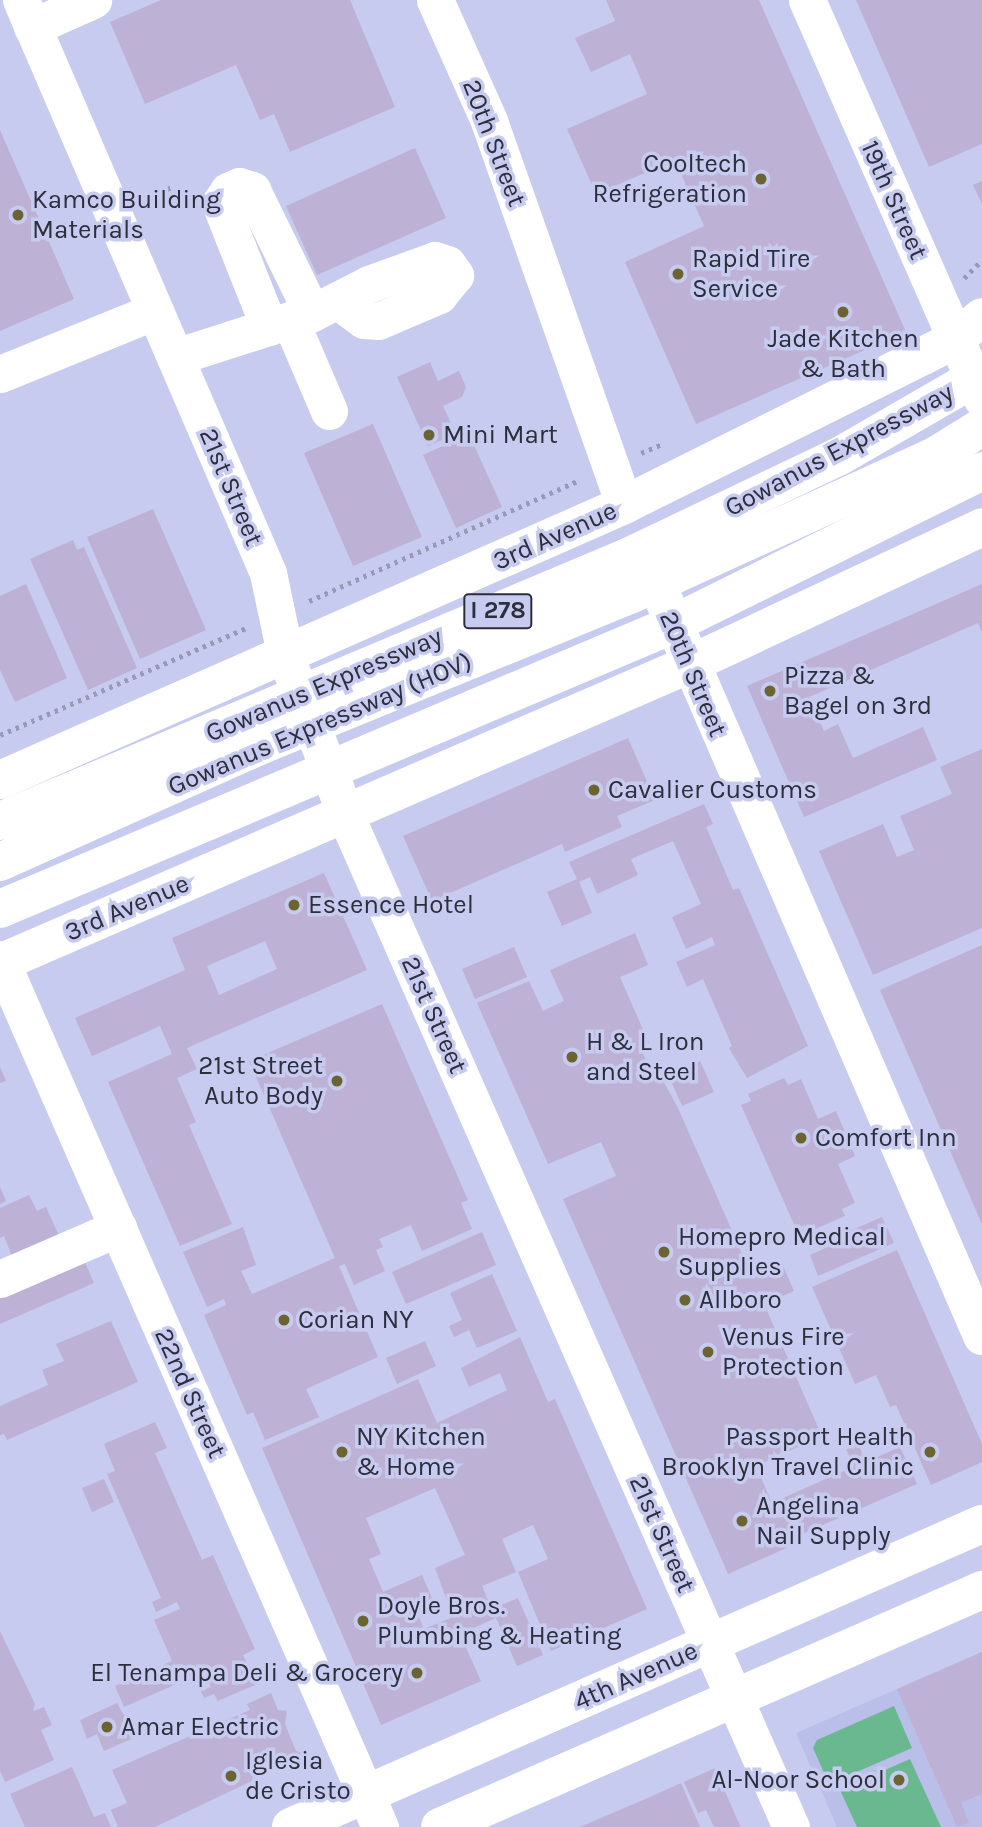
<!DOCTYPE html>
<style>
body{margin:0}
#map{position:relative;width:982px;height:1827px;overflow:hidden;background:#c7cbef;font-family:Karla,sans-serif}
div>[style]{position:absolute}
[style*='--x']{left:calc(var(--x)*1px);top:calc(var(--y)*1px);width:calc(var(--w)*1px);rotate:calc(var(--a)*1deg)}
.built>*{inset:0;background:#babfe9}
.green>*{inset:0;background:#6ab890}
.building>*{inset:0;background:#bdb1d5}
.path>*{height:4.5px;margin-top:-2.25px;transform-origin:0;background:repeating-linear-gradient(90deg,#979ab7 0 3.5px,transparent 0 8.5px)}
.minor>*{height:37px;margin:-18.5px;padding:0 18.5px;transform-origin:18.5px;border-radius:18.5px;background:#fff}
.major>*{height:38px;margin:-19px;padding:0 19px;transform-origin:19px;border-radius:19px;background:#fff}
.highway>*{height:38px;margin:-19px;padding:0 19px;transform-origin:19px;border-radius:19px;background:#fff}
.dots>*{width:19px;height:19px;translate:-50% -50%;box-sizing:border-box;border:4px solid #c7cbef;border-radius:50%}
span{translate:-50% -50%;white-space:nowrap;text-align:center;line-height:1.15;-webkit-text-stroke:7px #c7cbef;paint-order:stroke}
.shield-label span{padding:2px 5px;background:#c7cbef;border:2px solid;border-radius:5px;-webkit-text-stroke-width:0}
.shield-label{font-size:24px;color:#2c2e3c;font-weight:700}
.street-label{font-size:26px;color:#2c2e3c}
.poi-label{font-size:26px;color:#2c2e3c}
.right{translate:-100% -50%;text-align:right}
.left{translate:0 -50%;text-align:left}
</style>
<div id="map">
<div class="built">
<div style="clip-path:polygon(982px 1652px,982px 1827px,837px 1827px,796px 1733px)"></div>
</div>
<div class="green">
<div style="clip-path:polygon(894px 1706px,912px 1748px,829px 1784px,813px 1748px,817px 1740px)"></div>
<div style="clip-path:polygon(910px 1759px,941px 1827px,857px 1827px,840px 1790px)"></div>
</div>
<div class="building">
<div style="clip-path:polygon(161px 0,350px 0,395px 107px,290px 152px,274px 114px,260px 120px,236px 65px,145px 104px,110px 22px)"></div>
<div style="clip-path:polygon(606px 0,759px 0,906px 332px,696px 424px,625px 262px,704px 226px,675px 160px,596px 194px,567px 129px,647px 94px,630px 54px,591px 72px,575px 38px,615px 21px)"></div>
<div style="clip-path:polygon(856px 0,982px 0,982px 144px,929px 167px)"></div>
<div style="clip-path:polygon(0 130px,74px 299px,0 331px)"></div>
<div style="clip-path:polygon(415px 148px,446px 218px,317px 275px,286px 206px)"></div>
<div style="clip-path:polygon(982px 181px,982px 204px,973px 185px)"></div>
<div style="clip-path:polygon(430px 362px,438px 381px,459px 371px,466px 387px,462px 397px,443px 406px,456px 434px,428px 446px,397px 377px)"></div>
<div style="clip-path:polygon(373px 424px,422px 537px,353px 566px,304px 453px)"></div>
<div style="clip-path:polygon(469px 434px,502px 507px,456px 528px,423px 455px)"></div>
<div style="clip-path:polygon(153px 509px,206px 630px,140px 659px,87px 537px)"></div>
<div style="clip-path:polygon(73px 540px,77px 550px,84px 547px,137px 668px,88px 690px,30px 559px)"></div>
<div style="clip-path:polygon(26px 584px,67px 678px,15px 702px,0 670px,0 596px)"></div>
<div style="clip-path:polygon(982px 584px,982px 632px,978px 623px,809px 697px,824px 731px,838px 724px,853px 758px,923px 727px,937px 760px,804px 817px,747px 686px)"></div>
<div style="clip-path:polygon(628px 738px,655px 800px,617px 816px,622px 827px,565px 852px,562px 844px,432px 901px,403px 836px)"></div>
<div style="clip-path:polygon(982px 749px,982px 928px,873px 975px,819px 851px,883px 824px,897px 857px,914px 850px,900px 816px,952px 794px,940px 767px)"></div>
<div style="clip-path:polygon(704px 804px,713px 824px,706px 827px,733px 890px,739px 888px,808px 1046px,747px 1078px,729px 1048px,732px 1046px,703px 979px,687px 987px,676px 962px,715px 945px,712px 937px,686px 949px,672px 917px,701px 904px,673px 841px,631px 859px,638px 875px,597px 894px,590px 877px,579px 882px,592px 913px,562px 926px,547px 892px,577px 879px,569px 862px)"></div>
<div style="clip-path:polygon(evenodd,324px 873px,367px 970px,187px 1048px,197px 1069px,177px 1078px,196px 1122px,189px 1125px,232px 1224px,180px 1246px,108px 1082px,172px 1054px,160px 1026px,92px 1056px,75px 1018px,185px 970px,172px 938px,324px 873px,265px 941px,277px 969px,219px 995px,207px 966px,265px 941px)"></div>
<div style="clip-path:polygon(635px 933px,648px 965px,620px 977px,649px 1043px,640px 1047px,655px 1080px,661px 1077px,678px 1108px,751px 1274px,781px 1261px,794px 1291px,764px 1304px,822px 1436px,756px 1466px,772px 1503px,830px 1477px,826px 1468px,835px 1464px,839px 1473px,854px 1467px,846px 1449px,858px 1444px,866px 1462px,900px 1447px,917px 1484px,788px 1540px,791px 1546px,728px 1574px,563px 1199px,616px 1176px,601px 1142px,548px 1164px,477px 1003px,529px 981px,543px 1011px,564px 1001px,550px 970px)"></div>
<div style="clip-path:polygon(982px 945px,982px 1224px,880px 990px)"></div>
<div style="clip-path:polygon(514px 947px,527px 977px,475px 999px,462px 969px)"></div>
<div style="clip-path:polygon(382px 1004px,468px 1200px,461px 1203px,472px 1229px,422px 1251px,411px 1225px,379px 1239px,383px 1247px,376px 1250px,385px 1271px,354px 1285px,345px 1264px,339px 1266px,378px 1357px,306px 1389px,319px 1417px,265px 1440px,253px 1412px,247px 1415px,204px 1315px,226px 1305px,224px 1299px,207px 1307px,183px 1252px,243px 1227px,256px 1265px,241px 1271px,252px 1294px,335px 1258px,249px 1061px)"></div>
<div style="clip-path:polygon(700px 1061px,714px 1092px,682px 1106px,668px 1074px)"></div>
<div style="clip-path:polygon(0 1067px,6px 1081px,0 1083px)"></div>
<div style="clip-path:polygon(784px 1078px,788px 1085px,801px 1079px,818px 1119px,836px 1111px,855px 1156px,838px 1164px,855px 1203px,842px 1209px,845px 1216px,808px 1232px,805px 1225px,796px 1229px,741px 1105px,751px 1101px,748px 1094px)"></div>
<div style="clip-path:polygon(0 1187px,6px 1201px,0 1204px)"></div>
<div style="clip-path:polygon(29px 1195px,37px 1211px,46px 1207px,61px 1240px,14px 1261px,4px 1236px,0 1238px,0 1208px)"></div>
<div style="clip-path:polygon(882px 1217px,894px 1243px,818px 1276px,810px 1255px,830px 1246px,827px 1241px)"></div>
<div style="clip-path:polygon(482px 1232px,496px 1265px,406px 1304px,392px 1272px)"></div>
<div style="clip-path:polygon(897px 1250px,982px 1444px,982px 1462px,931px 1485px,896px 1405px,890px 1407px,876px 1375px,855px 1384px,812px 1287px)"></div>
<div style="clip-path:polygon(81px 1253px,94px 1283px,0 1324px,0 1289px)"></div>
<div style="clip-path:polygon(492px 1274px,517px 1331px,477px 1348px,469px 1330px,454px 1337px,449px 1326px,462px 1320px,450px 1293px)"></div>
<div style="clip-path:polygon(111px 1321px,138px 1382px,7px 1440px,4px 1434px,0 1435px,0 1406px,48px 1385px,42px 1370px,64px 1361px,56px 1344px)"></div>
<div style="clip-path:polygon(evenodd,520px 1337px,548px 1402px,555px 1399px,647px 1609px,551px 1651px,518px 1572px,548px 1559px,533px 1525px,502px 1539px,516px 1572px,482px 1586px,492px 1609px,518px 1598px,543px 1655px,517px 1666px,496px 1618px,460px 1634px,481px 1681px,381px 1725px,262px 1448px,418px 1379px,437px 1423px,507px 1390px,500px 1373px,469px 1387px,461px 1368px,520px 1337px,435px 1488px,465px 1555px,435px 1568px,453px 1617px,424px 1629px,417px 1613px,435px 1605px,422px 1575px,383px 1592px,369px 1559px,381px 1554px,366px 1518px,435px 1488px)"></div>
<div style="clip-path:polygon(425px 1341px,436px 1366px,397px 1384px,386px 1358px)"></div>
<div style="clip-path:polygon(155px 1422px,167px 1448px,155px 1453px,202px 1560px,213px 1555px,235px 1605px,255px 1649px,243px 1655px,257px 1684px,218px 1701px,214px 1694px,204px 1698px,201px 1691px,211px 1687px,204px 1672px,124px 1707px,115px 1686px,172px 1661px,154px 1620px,180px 1609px,177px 1602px,156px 1612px,152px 1602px,161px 1598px,107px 1474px,115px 1471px,104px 1444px)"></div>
<div style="clip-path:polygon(104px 1479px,114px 1502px,92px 1512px,82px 1488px)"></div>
<div style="clip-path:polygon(0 1631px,35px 1704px,33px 1711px,44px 1707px,52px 1725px,41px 1730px,54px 1760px,5px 1782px,0 1771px)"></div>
<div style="clip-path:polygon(982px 1652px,982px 1794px,961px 1803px,969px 1823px,957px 1827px,897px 1689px)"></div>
<div style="clip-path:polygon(271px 1693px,278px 1710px,287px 1711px,285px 1724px,296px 1751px,306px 1754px,304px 1763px,294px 1761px,155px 1827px,118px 1827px,111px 1810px,127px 1803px,112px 1770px,250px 1710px,247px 1704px)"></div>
<div style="clip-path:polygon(117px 1703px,136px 1737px,104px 1751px,97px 1734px,87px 1739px,80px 1720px)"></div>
<div style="clip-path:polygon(72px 1767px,94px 1817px,105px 1813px,111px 1827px,25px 1827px,10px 1794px)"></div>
<div style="clip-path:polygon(715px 1768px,737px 1819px,741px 1827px,714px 1827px,706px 1810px,698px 1813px,684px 1782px)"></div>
<div style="clip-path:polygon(681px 1783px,700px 1827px,580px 1827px,650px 1797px)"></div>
</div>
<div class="path">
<div style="--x:143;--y:198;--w:34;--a:-21"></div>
<div style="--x:964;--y:278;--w:25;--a:-45"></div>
<div style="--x:641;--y:453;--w:23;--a:-23"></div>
<div style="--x:309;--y:601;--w:296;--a:-24.1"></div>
<div style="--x:0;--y:735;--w:268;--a:-23.5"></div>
</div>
<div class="minor">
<div style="--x:21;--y:0;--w:624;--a:66.68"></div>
<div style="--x:268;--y:573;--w:83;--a:78.1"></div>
<div style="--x:285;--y:654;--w:171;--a:69.4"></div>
<div style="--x:345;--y:814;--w:1107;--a:66.24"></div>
<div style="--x:435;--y:0;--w:133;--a:65.9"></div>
<div style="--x:489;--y:121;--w:407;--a:70.6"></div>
<div style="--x:807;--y:0;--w:436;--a:66.3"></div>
<div style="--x:32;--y:27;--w:67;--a:-23.9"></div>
<div style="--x:290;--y:320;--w:99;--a:66.8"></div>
<div style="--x:269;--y:327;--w:133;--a:-111.6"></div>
<div style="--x:220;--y:203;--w:14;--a:-56"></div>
<div style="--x:228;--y:191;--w:12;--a:-24"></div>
<div style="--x:239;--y:186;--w:14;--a:17"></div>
<div style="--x:252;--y:190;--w:137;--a:64"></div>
<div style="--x:175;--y:357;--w:144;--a:-17.8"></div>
<div style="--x:312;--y:313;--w:64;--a:-27"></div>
<div style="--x:369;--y:284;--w:70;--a:-20"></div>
<div style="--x:435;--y:260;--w:13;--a:18"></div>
<div style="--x:447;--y:264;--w:14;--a:54"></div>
<div style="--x:455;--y:275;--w:26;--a:129"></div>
<div style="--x:439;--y:295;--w:66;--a:156.9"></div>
<div style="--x:378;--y:321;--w:14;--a:-176"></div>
<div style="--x:364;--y:320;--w:31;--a:-144"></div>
<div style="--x:0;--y:374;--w:167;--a:-22.1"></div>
<div style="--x:0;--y:959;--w:948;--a:66.36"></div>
<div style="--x:0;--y:1279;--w:129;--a:-23.4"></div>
</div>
<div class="major">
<div style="--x:644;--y:554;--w:852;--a:66.62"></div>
<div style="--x:0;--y:780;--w:682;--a:-23.78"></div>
<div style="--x:624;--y:505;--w:334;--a:-26.5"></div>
<div style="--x:923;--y:356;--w:37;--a:-27"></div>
<div style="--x:956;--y:339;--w:34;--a:-40"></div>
<div style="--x:0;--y:963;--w:750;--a:-23.42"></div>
<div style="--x:688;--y:665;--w:325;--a:-25.1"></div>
<div style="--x:291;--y:1827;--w:755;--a:-23.68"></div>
<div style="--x:440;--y:1827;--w:592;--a:-23.62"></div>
</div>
<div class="highway">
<div style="--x:0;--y:821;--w:681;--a:-22.8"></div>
<div style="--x:628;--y:557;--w:233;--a:-25.5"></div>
<div style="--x:838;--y:457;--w:166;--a:-30"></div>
<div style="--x:0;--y:862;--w:287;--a:-24.1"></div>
<div style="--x:262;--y:745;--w:397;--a:-22.2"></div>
<div style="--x:630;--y:595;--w:335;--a:-24.5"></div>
<div style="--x:935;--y:456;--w:55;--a:-31.7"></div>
<div style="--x:0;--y:909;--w:722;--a:-22.91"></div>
<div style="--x:665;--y:628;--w:354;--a:-26.3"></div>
</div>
<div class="dots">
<div style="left:761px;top:179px;background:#6c6430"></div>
<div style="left:18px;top:215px;background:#6c6430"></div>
<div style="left:678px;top:274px;background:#6c6430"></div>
<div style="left:843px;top:312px;background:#6c6430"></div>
<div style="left:429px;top:435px;background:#6c6430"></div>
<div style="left:770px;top:691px;background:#6c6430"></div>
<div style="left:594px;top:790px;background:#6c6430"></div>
<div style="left:294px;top:905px;background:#6c6430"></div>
<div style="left:572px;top:1057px;background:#6c6430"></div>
<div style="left:337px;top:1081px;background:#6c6430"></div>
<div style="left:801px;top:1138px;background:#6c6430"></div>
<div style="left:664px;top:1252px;background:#6c6430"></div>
<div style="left:685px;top:1300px;background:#6c6430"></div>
<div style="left:284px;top:1320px;background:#6c6430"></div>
<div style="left:708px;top:1352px;background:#6c6430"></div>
<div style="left:342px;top:1452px;background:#6c6430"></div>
<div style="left:930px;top:1452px;background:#6c6430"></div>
<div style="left:742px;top:1521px;background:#6c6430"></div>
<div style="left:363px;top:1621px;background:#6c6430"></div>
<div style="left:417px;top:1673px;background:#6c6430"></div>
<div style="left:107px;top:1727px;background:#6c6430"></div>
<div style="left:231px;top:1776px;background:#6c6430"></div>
<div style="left:899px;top:1780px;background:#6c6430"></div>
</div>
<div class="shield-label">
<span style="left:498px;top:611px">I 278</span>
</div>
<div class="street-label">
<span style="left:494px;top:143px;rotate:69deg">20th Street</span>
<span style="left:894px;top:200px;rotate:66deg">19th Street</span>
<span style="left:839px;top:450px;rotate:-28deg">Gowanus Expressway</span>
<span style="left:231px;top:487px;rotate:67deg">21st Street</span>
<span style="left:555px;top:536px;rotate:-24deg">3rd Avenue</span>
<span style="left:693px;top:674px;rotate:67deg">20th Street</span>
<span style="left:324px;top:685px;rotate:-23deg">Gowanus Expressway</span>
<span style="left:320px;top:724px;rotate:-23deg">Gowanus Expressway (HOV)</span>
<span style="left:127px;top:908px;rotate:-23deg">3rd Avenue</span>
<span style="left:434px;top:1015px;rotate:66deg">21st Street</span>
<span style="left:190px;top:1393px;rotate:66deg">22nd Street</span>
<span style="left:662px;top:1534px;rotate:66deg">21st Street</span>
<span style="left:636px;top:1676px;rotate:-24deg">4th Avenue</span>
</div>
<div class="poi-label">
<span class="right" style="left:747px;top:179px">Cooltech<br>Refrigeration</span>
<span class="left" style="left:32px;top:215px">Kamco Building<br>Materials</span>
<span class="left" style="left:692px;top:274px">Rapid Tire<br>Service</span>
<span style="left:843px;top:354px">Jade Kitchen<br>&amp; Bath</span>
<span class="left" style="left:443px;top:435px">Mini Mart</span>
<span class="left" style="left:784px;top:691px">Pizza &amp;<br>Bagel on 3rd</span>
<span class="left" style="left:608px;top:790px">Cavalier Customs</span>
<span class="left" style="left:308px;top:905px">Essence Hotel</span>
<span class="left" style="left:586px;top:1057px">H &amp; L Iron<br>and Steel</span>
<span class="right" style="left:323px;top:1081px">21st Street<br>Auto Body</span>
<span class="left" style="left:815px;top:1138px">Comfort Inn</span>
<span class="left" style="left:678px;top:1252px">Homepro Medical<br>Supplies</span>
<span class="left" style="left:699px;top:1300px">Allboro</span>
<span class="left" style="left:298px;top:1320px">Corian NY</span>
<span class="left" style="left:722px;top:1352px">Venus Fire<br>Protection</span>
<span class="left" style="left:356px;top:1452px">NY Kitchen<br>&amp; Home</span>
<span class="right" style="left:914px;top:1452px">Passport Health<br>Brooklyn Travel Clinic</span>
<span class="left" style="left:756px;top:1521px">Angelina<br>Nail Supply</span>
<span class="left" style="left:377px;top:1621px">Doyle Bros.<br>Plumbing &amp; Heating</span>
<span class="right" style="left:403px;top:1673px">El Tenampa Deli &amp; Grocery</span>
<span class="left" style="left:121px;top:1727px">Amar Electric</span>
<span class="left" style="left:245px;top:1776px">Iglesia<br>de Cristo</span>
<span class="right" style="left:885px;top:1780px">Al-Noor School</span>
</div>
</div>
